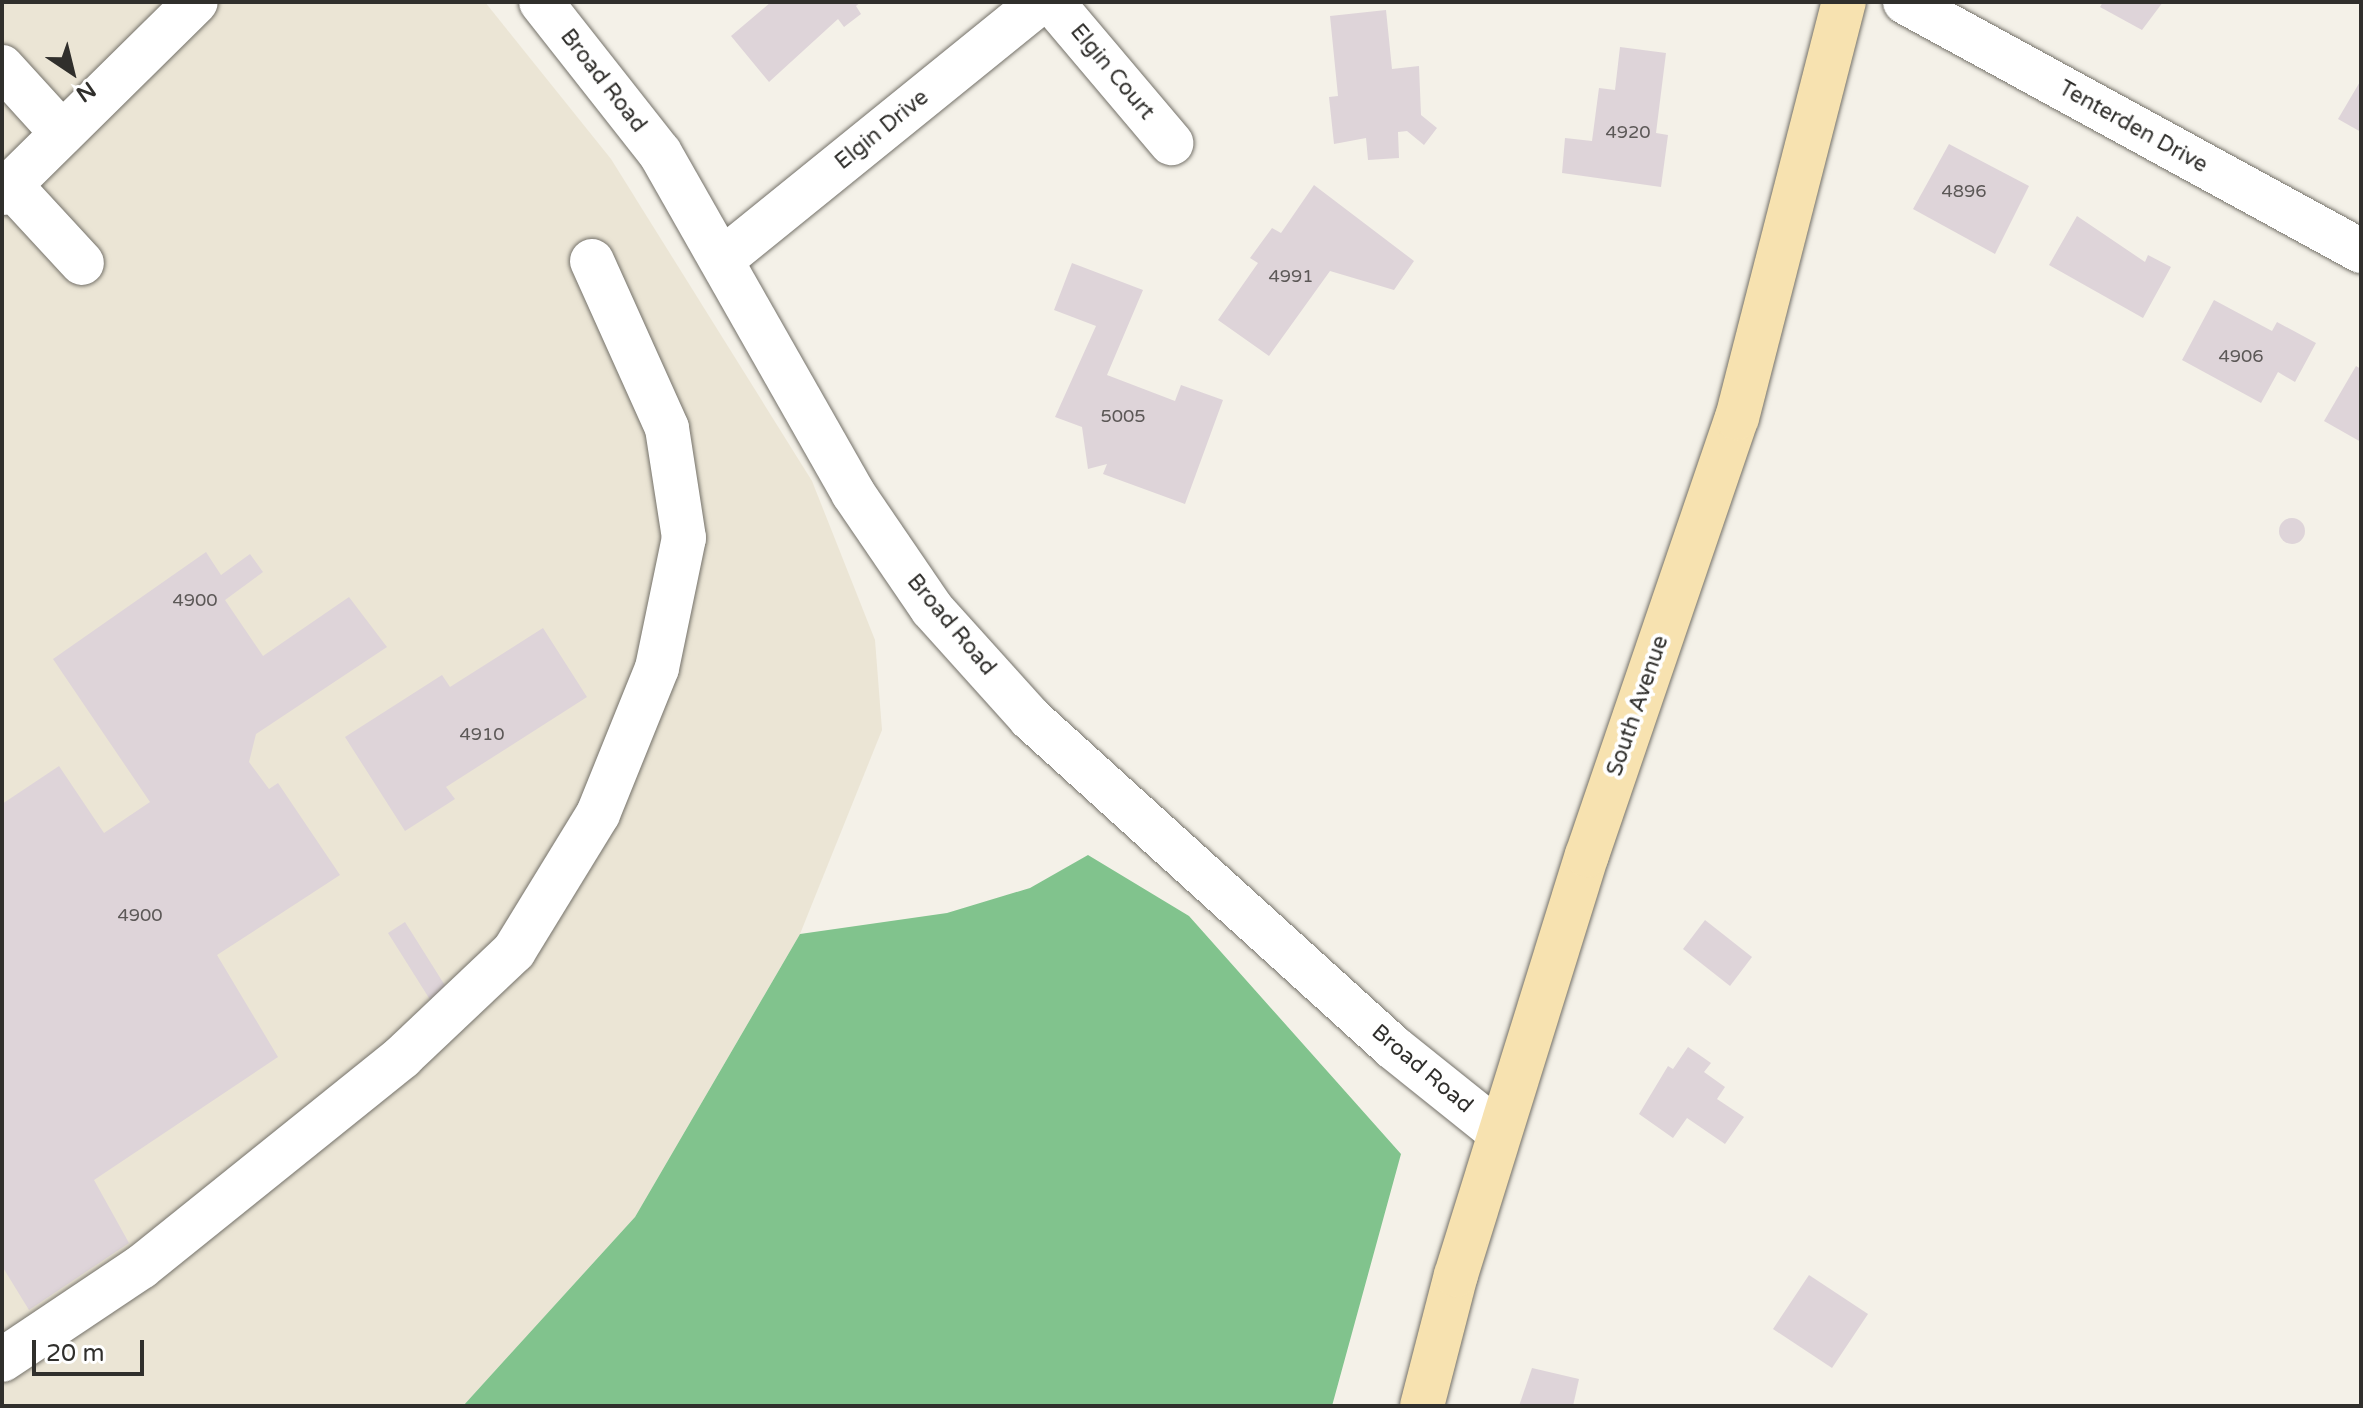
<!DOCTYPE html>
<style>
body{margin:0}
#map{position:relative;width:2363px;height:1408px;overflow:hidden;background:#f4f1e8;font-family:"Varela Round",sans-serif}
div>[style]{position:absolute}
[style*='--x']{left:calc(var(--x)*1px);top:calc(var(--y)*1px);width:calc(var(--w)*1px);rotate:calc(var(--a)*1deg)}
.built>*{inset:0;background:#ebe5d5}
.forest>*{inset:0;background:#81c38d}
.building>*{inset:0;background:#ded4d9}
.round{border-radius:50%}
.roads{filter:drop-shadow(0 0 2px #747169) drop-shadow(0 0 2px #747169)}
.minor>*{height:44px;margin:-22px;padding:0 22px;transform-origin:22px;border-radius:22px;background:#fff}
.major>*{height:44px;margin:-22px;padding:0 22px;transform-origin:22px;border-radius:22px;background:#f7e2b0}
span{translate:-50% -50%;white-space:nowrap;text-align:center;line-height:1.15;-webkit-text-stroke:8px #fff;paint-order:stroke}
.number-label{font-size:18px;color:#5c5857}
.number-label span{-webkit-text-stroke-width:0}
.street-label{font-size:22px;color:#302f2c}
.frame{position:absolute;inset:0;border:4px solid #302f2c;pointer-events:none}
.north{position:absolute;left:32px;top:32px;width:80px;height:80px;-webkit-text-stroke:6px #fff;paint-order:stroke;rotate:145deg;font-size:22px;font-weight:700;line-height:32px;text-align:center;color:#302f2c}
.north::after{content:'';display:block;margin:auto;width:28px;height:36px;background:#302f2c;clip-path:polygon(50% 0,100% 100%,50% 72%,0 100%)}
.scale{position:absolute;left:32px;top:1340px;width:112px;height:36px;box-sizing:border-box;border:4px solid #302f2c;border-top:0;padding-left:10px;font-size:24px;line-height:28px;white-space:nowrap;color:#302f2c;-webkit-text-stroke:6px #fff;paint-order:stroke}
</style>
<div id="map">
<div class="built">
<div style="clip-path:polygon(2px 2px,485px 2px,611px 159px,812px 481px,875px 640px,882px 730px,800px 934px,635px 1217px,463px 1406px,2px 1406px)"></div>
</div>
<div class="forest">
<div style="clip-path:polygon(1088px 855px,1189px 916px,1401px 1154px,1332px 1406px,463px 1406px,635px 1217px,800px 934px,947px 913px,1030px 888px)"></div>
</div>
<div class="building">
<div style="clip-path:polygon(771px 2px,861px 2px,856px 6px,861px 14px,844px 27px,838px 19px,769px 82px,731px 36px)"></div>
<div style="clip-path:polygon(2103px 2px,2163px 2px,2142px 30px,2100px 7px)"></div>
<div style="clip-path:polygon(1386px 10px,1392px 69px,1419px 66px,1421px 115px,1437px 128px,1424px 145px,1407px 131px,1398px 132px,1399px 158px,1368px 160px,1366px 138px,1334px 144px,1329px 97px,1338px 96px,1330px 16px)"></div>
<div style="clip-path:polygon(1620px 47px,1666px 53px,1656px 133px,1668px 135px,1661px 187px,1562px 173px,1565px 138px,1592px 141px,1599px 88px,1615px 90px)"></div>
<div style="clip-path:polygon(2361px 80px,2361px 132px,2338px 119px)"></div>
<div style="clip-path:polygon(1949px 144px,2029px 186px,1995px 254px,1913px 209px)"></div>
<div style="clip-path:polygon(1314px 185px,1414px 261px,1394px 290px,1330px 271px,1269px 356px,1218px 320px,1258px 263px,1250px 258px,1272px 228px,1281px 233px)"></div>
<div style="clip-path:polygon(2077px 216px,2145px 262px,2148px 255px,2171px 267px,2143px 318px,2049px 265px)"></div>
<div style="clip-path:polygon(1072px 263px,1143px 290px,1107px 375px,1175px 401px,1181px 385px,1223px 400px,1185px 504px,1103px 474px,1107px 464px,1088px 469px,1082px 427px,1055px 417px,1096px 326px,1054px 310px)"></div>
<div style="clip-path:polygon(2214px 300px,2272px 331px,2277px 322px,2316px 343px,2295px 382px,2278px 372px,2261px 403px,2182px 360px)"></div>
<div style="clip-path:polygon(2356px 366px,2361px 369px,2361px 442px,2324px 421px)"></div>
<div class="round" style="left:2279px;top:518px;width:26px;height:26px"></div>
<div style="clip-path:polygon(206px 552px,221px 575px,250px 554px,263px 572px,225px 600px,263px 656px,349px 597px,387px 647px,256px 734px,249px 762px,269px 789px,278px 783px,340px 875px,217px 955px,278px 1057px,94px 1180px,129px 1243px,29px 1310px,2px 1266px,2px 804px,59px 766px,104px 833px,150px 802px,53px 659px)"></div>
<div style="clip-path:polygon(543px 628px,587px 697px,446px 787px,455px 799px,405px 831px,345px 737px,442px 675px,450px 687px)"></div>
<div style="clip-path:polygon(1705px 920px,1752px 957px,1730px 986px,1683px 949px)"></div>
<div style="clip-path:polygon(405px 922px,451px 995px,434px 1006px,388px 933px)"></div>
<div style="clip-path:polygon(1688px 1047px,1711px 1063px,1704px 1072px,1725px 1087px,1717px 1099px,1744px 1117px,1725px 1144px,1687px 1118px,1673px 1138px,1639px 1114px,1668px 1066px,1673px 1069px)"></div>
<div style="clip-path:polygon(1809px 1275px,1868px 1314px,1832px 1368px,1773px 1329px)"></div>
<div style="clip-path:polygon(1532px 1368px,1579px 1379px,1573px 1406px,1519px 1406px)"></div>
</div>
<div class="roads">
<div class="minor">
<div style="--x:541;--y:2;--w:192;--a:51.8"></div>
<div style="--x:660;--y:153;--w:391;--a:60.4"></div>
<div style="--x:853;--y:493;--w:140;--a:55.7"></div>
<div style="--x:932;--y:609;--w:147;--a:48"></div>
<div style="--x:1030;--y:718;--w:491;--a:42.2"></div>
<div style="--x:1394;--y:1048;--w:134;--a:38.7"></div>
<div style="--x:1052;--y:2;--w:185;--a:49.8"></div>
<div style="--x:1905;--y:2;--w:520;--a:28.64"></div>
<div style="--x:2;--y:67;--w:89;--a:47.7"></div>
<div style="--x:10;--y:185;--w:106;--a:47.3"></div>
<div style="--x:2;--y:193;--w:272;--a:-44.6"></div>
<div style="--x:724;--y:258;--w:407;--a:-39"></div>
<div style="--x:2;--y:1360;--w:167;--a:-33.8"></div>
<div style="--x:141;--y:1267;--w:335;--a:-38.8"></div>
<div style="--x:402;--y:1057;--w:154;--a:-43.4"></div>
<div style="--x:514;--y:951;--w:161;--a:-58.5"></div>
<div style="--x:598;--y:814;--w:157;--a:-68"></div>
<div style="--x:657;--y:668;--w:133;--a:-78.3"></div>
<div style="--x:684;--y:538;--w:111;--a:-98.8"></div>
<div style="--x:667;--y:428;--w:183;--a:-114.2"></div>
</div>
<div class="major">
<div style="--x:1422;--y:1406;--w:135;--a:-75.5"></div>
<div style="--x:1456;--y:1275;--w:440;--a:-72.7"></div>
<div style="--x:1587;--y:855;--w:462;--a:-71.1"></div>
<div style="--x:1737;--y:418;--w:430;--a:-75.6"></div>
</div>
</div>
<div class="number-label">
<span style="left:1628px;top:132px">4920</span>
<span style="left:1964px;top:191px">4896</span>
<span style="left:1291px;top:276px">4991</span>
<span style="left:2241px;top:356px">4906</span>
<span style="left:1123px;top:416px">5005</span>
<span style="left:195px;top:600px">4900</span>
<span style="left:482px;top:734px">4910</span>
<span style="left:140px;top:915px">4900</span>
</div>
<div class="street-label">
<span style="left:1112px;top:72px;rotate:50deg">Elgin Court</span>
<span style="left:603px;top:81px;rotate:52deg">Broad Road</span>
<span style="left:2133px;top:127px;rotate:29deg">Tenterden Drive</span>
<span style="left:882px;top:130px;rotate:-39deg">Elgin Drive</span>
<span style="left:951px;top:625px;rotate:50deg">Broad Road</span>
<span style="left:1638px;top:706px;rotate:-71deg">South Avenue</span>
<span style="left:1422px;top:1069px;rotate:40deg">Broad Road</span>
</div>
<div class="frame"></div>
<div class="north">N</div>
<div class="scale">20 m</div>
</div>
